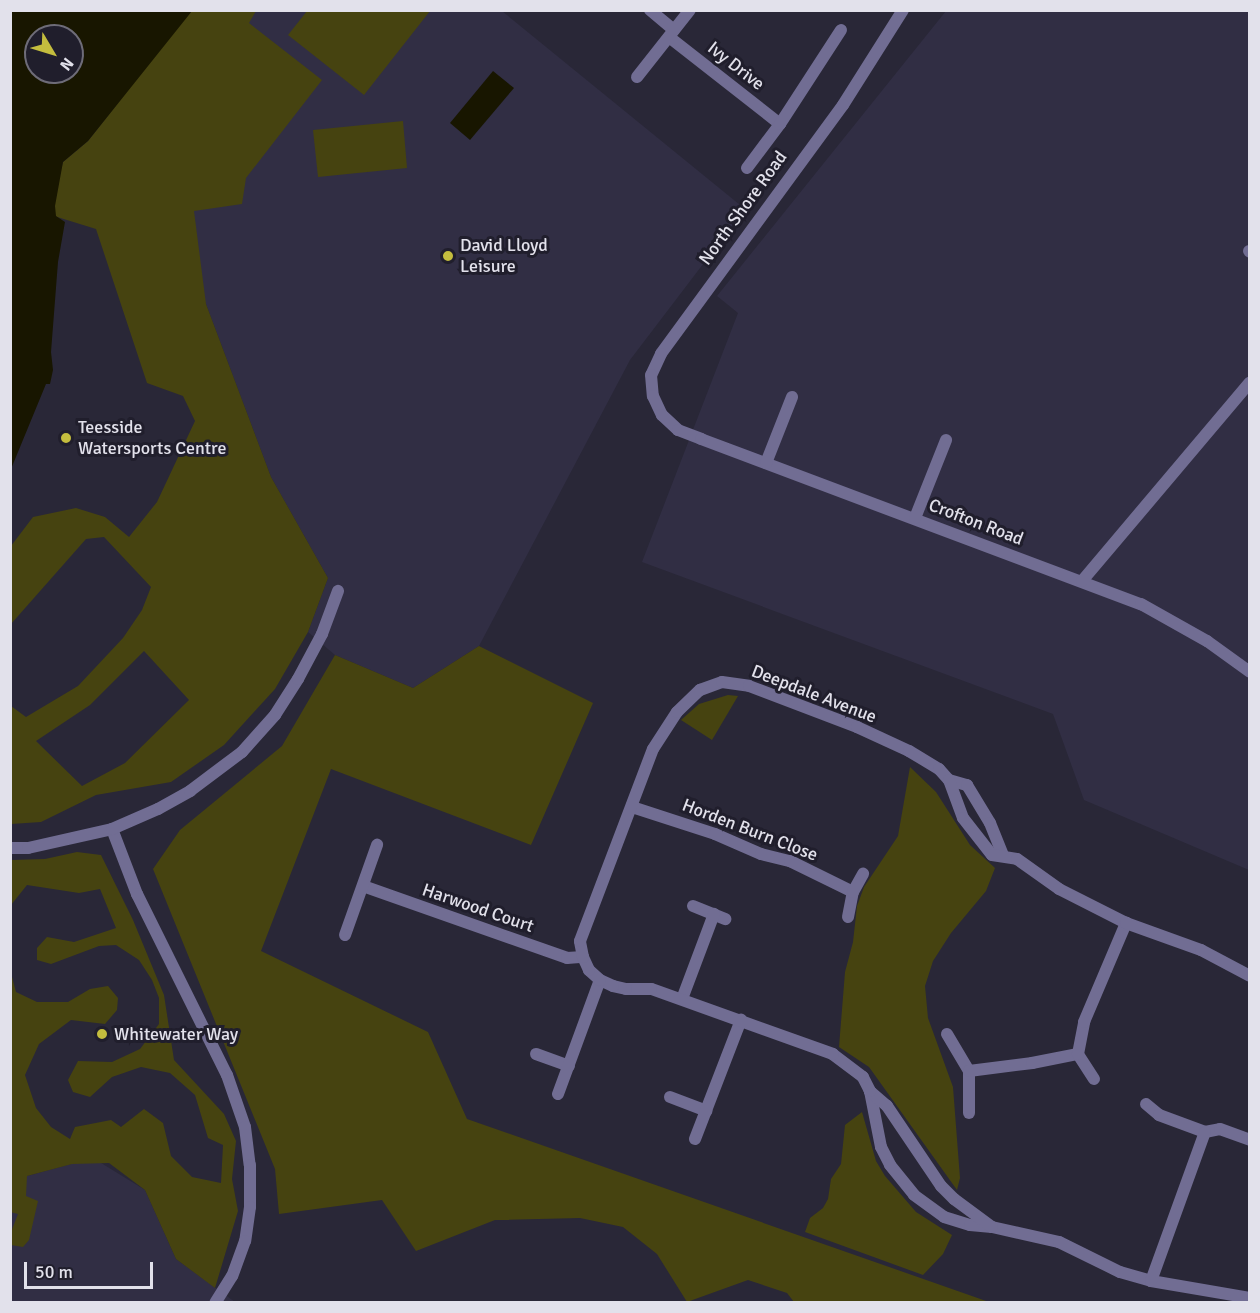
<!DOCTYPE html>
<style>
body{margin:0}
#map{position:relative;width:1260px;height:1313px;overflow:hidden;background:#292737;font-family:Signika,sans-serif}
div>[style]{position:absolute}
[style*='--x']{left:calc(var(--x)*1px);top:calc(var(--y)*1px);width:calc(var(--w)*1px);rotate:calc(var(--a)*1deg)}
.built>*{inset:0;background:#312e44}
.green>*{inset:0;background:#464310}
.water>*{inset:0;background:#181600}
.minor>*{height:12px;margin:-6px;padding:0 6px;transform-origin:6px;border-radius:6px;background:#716d93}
.dots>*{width:16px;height:16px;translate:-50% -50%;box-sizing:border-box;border:3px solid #201e2c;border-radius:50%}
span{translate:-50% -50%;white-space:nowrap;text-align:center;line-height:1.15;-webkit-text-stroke:6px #201e2c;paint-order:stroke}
.street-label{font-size:18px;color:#e2e1eb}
.poi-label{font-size:18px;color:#e2e1eb}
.left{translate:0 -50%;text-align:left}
.frame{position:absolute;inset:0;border:12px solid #e2e1eb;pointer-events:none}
.north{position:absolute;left:24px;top:24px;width:60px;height:60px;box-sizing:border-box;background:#201e2c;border:2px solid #6e6c78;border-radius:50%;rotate:128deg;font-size:16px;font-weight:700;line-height:24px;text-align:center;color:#e2e1eb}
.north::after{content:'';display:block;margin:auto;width:21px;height:27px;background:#c4bd3e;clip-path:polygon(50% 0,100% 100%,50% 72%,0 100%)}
.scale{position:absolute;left:24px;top:1262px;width:129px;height:27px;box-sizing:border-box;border:3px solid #e2e1eb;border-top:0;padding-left:8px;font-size:18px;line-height:21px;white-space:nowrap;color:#e2e1eb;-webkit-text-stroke:4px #201e2c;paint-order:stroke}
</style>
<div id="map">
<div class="built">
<div style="clip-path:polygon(252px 11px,502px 11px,745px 209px,630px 360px,479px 646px,413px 688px,335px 655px,308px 632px,328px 578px,271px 477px,206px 304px,131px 161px)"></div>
<div style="clip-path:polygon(946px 11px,1249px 11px,1249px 870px,1084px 800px,1053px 714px,642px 562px,738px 313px,717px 296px)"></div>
<div style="clip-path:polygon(93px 1158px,145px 1190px,176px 1259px,235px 1302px,11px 1302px,10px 1204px,20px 1178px)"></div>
</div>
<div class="green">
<div style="clip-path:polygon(evenodd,190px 11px,256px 11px,249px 23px,322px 80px,246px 178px,242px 204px,194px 211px,206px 304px,271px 477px,328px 578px,308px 632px,275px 689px,224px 745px,171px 782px,96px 795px,41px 822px,11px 824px,11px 706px,26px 717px,78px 686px,123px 638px,142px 610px,151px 587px,104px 537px,86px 539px,11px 624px,11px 546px,33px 517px,76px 508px,105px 517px,129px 537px,157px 502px,195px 421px,183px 396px,147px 383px,96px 229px,54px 216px,56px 188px,63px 162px,88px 141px,190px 11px,144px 651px,189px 700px,125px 763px,82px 786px,36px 741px,90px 705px,144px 651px)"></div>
<div style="clip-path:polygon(307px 11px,307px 10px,430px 11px,364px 95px,288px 35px)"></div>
<div style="clip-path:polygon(403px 121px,407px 168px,318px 177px,313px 130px)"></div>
<div style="clip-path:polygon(479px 646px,593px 703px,531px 845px,331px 769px,261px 951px,428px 1032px,467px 1119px,989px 1302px,794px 1302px,787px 1293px,748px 1280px,687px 1302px,657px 1254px,623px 1227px,580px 1218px,495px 1220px,416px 1251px,382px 1200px,279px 1214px,275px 1169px,153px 869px,180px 830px,282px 746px,335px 655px,413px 688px)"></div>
<div style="clip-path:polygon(728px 695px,738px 696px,712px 740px,681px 720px,699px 704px)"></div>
<div style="clip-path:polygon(910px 767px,936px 792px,970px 845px,995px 868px,986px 891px,951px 933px,933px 961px,925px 986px,928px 1018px,953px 1087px,960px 1178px,957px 1190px,869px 1067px,839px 1047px,845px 972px,853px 942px,857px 906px,864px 887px,898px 836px)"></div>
<div style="clip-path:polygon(77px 852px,101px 855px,133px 920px,164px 995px,174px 1060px,224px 1114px,236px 1141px,232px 1179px,238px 1211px,215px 1288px,176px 1259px,145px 1190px,109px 1163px,72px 1164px,27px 1176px,26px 1196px,38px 1201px,29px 1240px,23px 1247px,11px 1245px,11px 1232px,18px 1214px,10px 1212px,11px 973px,16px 992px,37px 1002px,68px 1002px,90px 989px,108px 986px,118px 998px,117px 1010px,105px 1024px,71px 1020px,39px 1044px,25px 1075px,36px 1108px,51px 1127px,70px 1139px,75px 1127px,111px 1120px,121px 1127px,144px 1109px,163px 1123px,171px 1156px,192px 1177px,221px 1183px,223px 1145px,208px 1138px,195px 1095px,170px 1073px,141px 1067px,112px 1077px,90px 1097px,73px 1092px,68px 1080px,78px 1061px,112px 1062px,140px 1049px,159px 1024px,159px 998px,152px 980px,139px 960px,116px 945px,99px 946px,51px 964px,37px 960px,37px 948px,47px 937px,74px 942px,116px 928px,100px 889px,79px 893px,27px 885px,11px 905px,11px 860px,45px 859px)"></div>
<div style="clip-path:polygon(862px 1112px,876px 1161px,885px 1176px,916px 1212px,952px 1235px,943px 1254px,923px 1275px,805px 1232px,810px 1218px,823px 1208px,828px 1199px,831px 1179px,841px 1164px,845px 1125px)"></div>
</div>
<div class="water">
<div style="clip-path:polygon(evenodd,11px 10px,192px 11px,88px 141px,63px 162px,55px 206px,56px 216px,65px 222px,58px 262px,51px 352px,53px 370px,50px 384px,46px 384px,11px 469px,11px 10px,36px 36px,72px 36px,72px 72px,36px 72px,36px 36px)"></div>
<div style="clip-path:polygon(493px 71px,514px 88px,470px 140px,450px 123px)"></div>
</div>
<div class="minor">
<div style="--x:650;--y:10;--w:31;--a:40"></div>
<div style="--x:903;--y:10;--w:112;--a:122.3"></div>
<div style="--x:843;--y:105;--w:308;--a:126.2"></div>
<div style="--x:661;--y:354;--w:23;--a:115"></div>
<div style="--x:651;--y:375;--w:21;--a:85"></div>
<div style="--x:653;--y:396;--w:21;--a:65"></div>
<div style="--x:662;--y:415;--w:22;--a:43"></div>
<div style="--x:678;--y:430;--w:25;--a:21"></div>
<div style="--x:701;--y:439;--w:470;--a:20.6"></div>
<div style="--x:1141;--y:604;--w:76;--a:29.3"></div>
<div style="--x:1207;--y:641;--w:53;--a:35.8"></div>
<div style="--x:669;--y:37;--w:141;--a:38.1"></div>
<div style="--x:637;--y:77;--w:85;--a:-51.7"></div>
<div style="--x:747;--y:168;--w:55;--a:-53.1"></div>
<div style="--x:780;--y:124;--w:112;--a:-57"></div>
<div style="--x:1249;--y:251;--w:1;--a:45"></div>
<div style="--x:766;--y:463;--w:71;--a:-68.5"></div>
<div style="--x:915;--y:518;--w:84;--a:-68.3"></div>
<div style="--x:1082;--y:581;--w:260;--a:-49.8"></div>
<div style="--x:949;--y:780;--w:19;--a:16"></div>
<div style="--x:967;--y:785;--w:44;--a:58.8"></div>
<div style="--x:990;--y:823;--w:35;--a:68"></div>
<div style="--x:632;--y:807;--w:87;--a:18"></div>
<div style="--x:715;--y:834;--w:50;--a:23.5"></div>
<div style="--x:761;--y:854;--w:30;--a:14"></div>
<div style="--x:790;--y:861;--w:70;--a:26.2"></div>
<div style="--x:112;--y:829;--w:70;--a:69"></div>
<div style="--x:137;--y:894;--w:202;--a:63.6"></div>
<div style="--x:227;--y:1075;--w:55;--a:70.9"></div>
<div style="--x:245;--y:1127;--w:38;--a:83"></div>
<div style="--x:250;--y:1165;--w:42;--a:90"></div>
<div style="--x:250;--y:1207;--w:34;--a:98"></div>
<div style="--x:245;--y:1241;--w:37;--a:110"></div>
<div style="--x:232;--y:1276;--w:31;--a:122"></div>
<div style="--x:10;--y:848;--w:18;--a:0"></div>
<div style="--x:28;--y:848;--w:86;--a:-12.7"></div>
<div style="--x:112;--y:829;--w:50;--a:-23.5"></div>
<div style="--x:158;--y:809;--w:37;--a:-29"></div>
<div style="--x:190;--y:791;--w:65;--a:-36.9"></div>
<div style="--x:242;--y:752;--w:50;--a:-48.3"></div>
<div style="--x:275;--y:715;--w:43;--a:-57.4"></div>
<div style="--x:298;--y:679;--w:51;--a:-61.9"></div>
<div style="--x:322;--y:634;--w:46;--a:-69.6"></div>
<div style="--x:363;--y:886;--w:216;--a:19.4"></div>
<div style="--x:567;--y:958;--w:16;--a:-4"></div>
<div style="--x:693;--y:906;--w:35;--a:22"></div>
<div style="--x:848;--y:917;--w:25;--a:-79"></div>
<div style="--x:853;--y:892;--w:21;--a:-61"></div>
<div style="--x:345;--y:935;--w:96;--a:-70.4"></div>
<div style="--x:682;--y:999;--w:91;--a:-69.4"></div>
<div style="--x:947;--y:1034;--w:43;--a:59.3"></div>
<div style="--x:969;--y:1071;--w:42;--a:90"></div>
<div style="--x:536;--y:1054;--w:35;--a:20"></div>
<div style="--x:969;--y:1071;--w:64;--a:-7.2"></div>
<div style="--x:1032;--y:1063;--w:47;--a:-11.1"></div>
<div style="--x:1094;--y:1079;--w:30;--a:-123"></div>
<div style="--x:1078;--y:1054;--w:33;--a:-79"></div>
<div style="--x:1084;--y:1022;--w:108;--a:-67"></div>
<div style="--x:870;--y:1091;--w:57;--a:78.9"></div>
<div style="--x:881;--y:1147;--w:20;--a:63"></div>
<div style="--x:890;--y:1165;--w:38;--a:51"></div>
<div style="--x:914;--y:1195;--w:37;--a:36"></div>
<div style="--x:944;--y:1217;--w:27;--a:17"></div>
<div style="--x:970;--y:1225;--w:22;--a:5"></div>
<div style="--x:992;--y:1227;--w:69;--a:12.6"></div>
<div style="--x:1059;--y:1242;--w:68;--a:26.2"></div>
<div style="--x:1120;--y:1272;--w:32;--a:16"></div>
<div style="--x:1151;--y:1281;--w:100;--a:9.7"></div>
<div style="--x:558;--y:1094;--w:121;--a:-69.8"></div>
<div style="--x:670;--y:1097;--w:39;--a:21"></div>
<div style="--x:1146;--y:1104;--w:17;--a:40"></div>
<div style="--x:1159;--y:1115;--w:49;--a:20.3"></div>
<div style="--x:1205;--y:1132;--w:15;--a:-11"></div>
<div style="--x:1220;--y:1129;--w:32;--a:20"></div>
<div style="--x:695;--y:1139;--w:128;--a:-68.9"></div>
<div style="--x:992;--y:1227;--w:47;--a:-143.6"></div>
<div style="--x:954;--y:1199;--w:18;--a:-135"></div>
<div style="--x:941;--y:1186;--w:97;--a:-124"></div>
<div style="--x:887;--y:1106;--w:23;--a:-139"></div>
<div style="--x:870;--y:1091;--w:16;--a:-117"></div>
<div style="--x:863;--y:1077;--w:38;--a:-143"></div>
<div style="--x:833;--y:1054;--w:193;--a:-160.3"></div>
<div style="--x:651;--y:989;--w:25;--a:180"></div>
<div style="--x:626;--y:989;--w:13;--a:-167"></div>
<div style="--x:613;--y:986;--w:14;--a:-155"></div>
<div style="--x:600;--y:980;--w:15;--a:-138"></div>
<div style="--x:589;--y:970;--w:14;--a:-115"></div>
<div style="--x:583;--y:957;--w:16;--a:-101"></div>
<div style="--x:580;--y:941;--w:205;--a:-69.2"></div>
<div style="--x:653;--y:749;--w:44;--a:-57"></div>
<div style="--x:677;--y:712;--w:32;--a:-44"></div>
<div style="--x:700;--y:690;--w:23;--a:-20"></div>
<div style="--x:722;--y:682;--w:27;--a:8"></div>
<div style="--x:749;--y:686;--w:116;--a:20.8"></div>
<div style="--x:857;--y:727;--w:57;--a:24.8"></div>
<div style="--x:909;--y:751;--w:35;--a:31"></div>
<div style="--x:939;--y:769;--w:15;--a:48"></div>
<div style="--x:949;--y:780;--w:40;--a:69.8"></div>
<div style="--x:963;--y:818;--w:47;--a:51.9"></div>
<div style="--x:992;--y:855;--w:25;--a:9"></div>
<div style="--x:1017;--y:859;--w:52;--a:35.5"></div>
<div style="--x:1059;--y:889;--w:75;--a:26.9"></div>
<div style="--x:1126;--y:923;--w:80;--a:19.8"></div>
<div style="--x:1201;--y:950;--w:55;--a:28"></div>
<div style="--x:1151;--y:1281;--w:158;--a:-70.1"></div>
</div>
<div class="dots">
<div style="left:448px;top:256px;background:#c4bd3e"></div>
<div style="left:66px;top:438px;background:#c4bd3e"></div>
<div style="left:102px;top:1034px;background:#c4bd3e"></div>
</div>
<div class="street-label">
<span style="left:736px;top:66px;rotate:38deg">Ivy Drive</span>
<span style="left:743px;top:208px;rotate:-54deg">North Shore Road</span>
<span style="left:976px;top:522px;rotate:21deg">Crofton Road</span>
<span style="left:814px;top:694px;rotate:21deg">Deepdale Avenue</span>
<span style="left:750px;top:830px;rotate:21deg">Horden Burn Close</span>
<span style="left:478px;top:908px;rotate:19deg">Harwood Court</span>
</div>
<div class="poi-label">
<span class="left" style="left:460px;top:256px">David Lloyd<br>Leisure</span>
<span class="left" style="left:78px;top:438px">Teesside<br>Watersports Centre</span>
<span class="left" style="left:114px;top:1034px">Whitewater Way</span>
</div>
<div class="frame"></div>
<div class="north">N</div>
<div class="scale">50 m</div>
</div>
